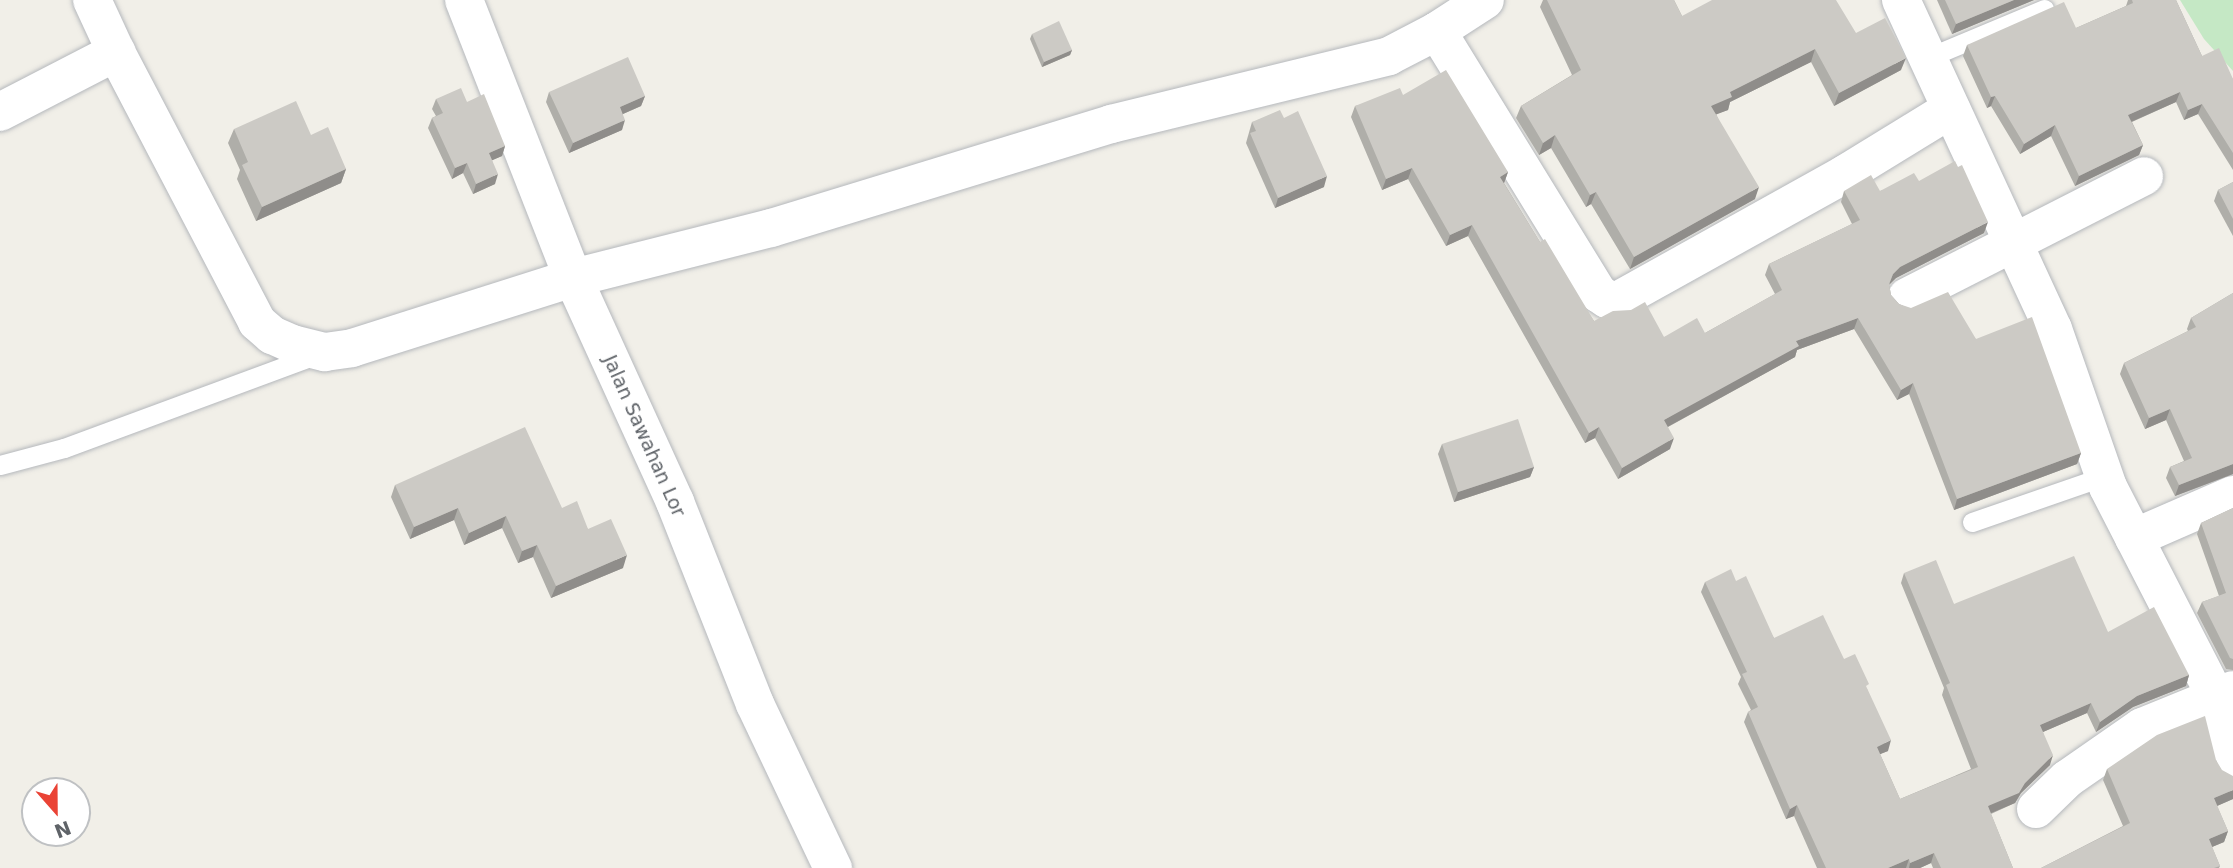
<!DOCTYPE html>
<style>
body{margin:0}
#map{position:relative;width:2233px;height:868px;overflow:hidden;background:#f1efe8;font-family:"DejaVu Sans",sans-serif}
div>[style]{position:absolute}
[style*='--x']{left:calc(var(--x)*1px);top:calc(var(--y)*1px);width:calc(var(--w)*1px);rotate:calc(var(--a)*1deg)}
.green>*{inset:0;background:#c5e8c5}
.roads{filter:drop-shadow(0 0 2px #b5b8bc) drop-shadow(0 0 2px #b5b8bc)}
.lane>*{height:19px;margin:-9.5px;padding:0 9.5px;transform-origin:9.5px;border-radius:9.5px;background:#fff}
.street>*{height:38px;margin:-19px;padding:0 19px;transform-origin:19px;border-radius:19px;background:#fff}
.secondary>*{height:38px;margin:-19px;padding:0 19px;transform-origin:19px;border-radius:19px;background:#fff}
.wall>*{inset:0;background:#afaea9}
.shaded-wall>*{inset:0;background:#8f8d8a}
.building>*{inset:0;background:#cccac5}
span{translate:-50% -50%;white-space:nowrap;text-align:center;line-height:1.15;-webkit-text-stroke:6px #fff;paint-order:stroke}
.street-label{font-size:19px;color:#5f6368}
.north{position:absolute;left:21px;top:777px;width:70px;height:70px;box-sizing:border-box;background:#fff;border:2px solid #bfc1c3;border-radius:50%;rotate:159deg;font-size:19px;font-weight:700;line-height:28px;text-align:center;color:#5f6368}
.north::after{content:'';display:block;margin:auto;width:24px;height:32px;background:#ea4335;clip-path:polygon(50% 0,100% 100%,50% 72%,0 100%)}
</style>
<div id="map">
<div class="green">
<div style="clip-path:polygon(2180px 0,2233px 0,2233px 71px,2204px 39px)"></div>
</div>
<div class="roads">
<div class="lane">
<div style="--x:1927;--y:58;--w:127;--a:-22.7"></div>
<div style="--x:0;--y:465;--w:66;--a:-14.9"></div>
<div style="--x:64;--y:448;--w:269;--a:-20.3"></div>
<div style="--x:1972;--y:522;--w:141;--a:-19.1"></div>
</div>
<div class="street">
<div style="--x:92;--y:0;--w:57;--a:65.2"></div>
<div style="--x:116;--y:52;--w:305;--a:62.4"></div>
<div style="--x:257;--y:322;--w:20;--a:41"></div>
<div style="--x:272;--y:335;--w:22;--a:24"></div>
<div style="--x:292;--y:344;--w:34;--a:14"></div>
<div style="--x:325;--y:352;--w:27;--a:-8"></div>
<div style="--x:352;--y:348;--w:232;--a:-17.6"></div>
<div style="--x:573;--y:278;--w:204;--a:-14.2"></div>
<div style="--x:771;--y:228;--w:356;--a:-17"></div>
<div style="--x:1111;--y:124;--w:286;--a:-13.7"></div>
<div style="--x:1389;--y:56;--w:54;--a:-27.5"></div>
<div style="--x:1437;--y:31;--w:57;--a:-32.9"></div>
<div style="--x:1901;--y:0;--w:362;--a:65.2"></div>
<div style="--x:2053;--y:329;--w:167;--a:70.8"></div>
<div style="--x:2108;--y:487;--w:234;--a:62.8"></div>
<div style="--x:2215;--y:695;--w:72;--a:75.6"></div>
<div style="--x:1437;--y:31;--w:308;--a:58.4"></div>
<div style="--x:1598;--y:293;--w:11;--a:34"></div>
<div style="--x:1607;--y:299;--w:10;--a:11"></div>
<div style="--x:1617;--y:301;--w:261;--a:-29.1"></div>
<div style="--x:1845;--y:174;--w:124;--a:-31.5"></div>
<div style="--x:0;--y:112;--w:131;--a:-27.3"></div>
<div style="--x:1907;--y:297;--w:266;--a:-27"></div>
<div style="--x:2134;--y:538;--w:108;--a:-23.5"></div>
<div style="--x:2036;--y:809;--w:43;--a:-44.1"></div>
<div style="--x:2067;--y:779;--w:91;--a:-34.7"></div>
<div style="--x:2142;--y:727;--w:98;--a:-22.1"></div>
</div>
<div class="secondary">
<div style="--x:464;--y:0;--w:299;--a:68.6"></div>
<div style="--x:573;--y:278;--w:246;--a:65.5"></div>
<div style="--x:675;--y:502;--w:217;--a:68.4"></div>
<div style="--x:755;--y:704;--w:182;--a:64.6"></div>
</div>
</div>
<div class="wall">
<div style="clip-path:polygon(1543px 0,1674px 0,1682px 16px,1856px 33px,1901px 70px,1834px 106px,1811px 62px,1730px 102px,1728px 110px,1716px 114px,1755px 199px,1630px 269px,1591px 204px,1586px 207px,1551px 148px,1539px 155px,1516px 118px,1521px 106px,1572px 75px,1540px 7px)"></div>
<div style="clip-path:polygon(1937px 0,2034px 0,1952px 34px)"></div>
<div style="clip-path:polygon(2128px 0,2176px 0,2202px 56px,2233px 79px,2233px 170px,2198px 114px,2184px 120px,2176px 102px,2132px 122px,2143px 145px,2139px 155px,2075px 186px,2051px 136px,2020px 154px,1991px 106px,1987px 108px,1963px 56px,1967px 45px,2076px 28px,2126px 6px)"></div>
<div style="clip-path:polygon(1032px 34px,1072px 50px,1070px 55px,1042px 67px,1030px 39px)"></div>
<div style="clip-path:polygon(549px 92px,645px 96px,641px 106px,623px 114px,622px 130px,569px 153px,546px 102px)"></div>
<div style="clip-path:polygon(1403px 95px,1508px 172px,1504px 183px,1540px 242px,1594px 321px,1664px 337px,1705px 333px,1775px 294px,1765px 275px,1769px 264px,1852px 224px,1841px 202px,1844px 191px,1880px 191px,1919px 181px,1984px 233px,1896px 278px,1889px 284px,1891px 295px,1899px 304px,1976px 339px,2081px 453px,2077px 464px,1954px 510px,1909px 394px,1897px 400px,1854px 329px,1797px 350px,1795px 357px,1668px 427px,1670px 449px,1618px 479px,1595px 438px,1585px 443px,1468px 236px,1446px 246px,1408px 179px,1382px 190px,1351px 117px,1355px 106px)"></div>
<div style="clip-path:polygon(436px 99px,467px 102px,505px 146px,502px 156px,492px 160px,495px 184px,473px 194px,463px 173px,452px 179px,428px 128px,432px 118px,436px 116px,432px 109px)"></div>
<div style="clip-path:polygon(1284px 118px,1324px 187px,1275px 208px,1246px 143px,1252px 122px)"></div>
<div style="clip-path:polygon(234px 129px,311px 135px,346px 169px,341px 183px,256px 221px,237px 179px,240px 170px,228px 143px)"></div>
<div style="clip-path:polygon(2233px 182px,2233px 236px,2214px 201px,2218px 190px)"></div>
<div style="clip-path:polygon(2233px 293px,2233px 474px,2175px 496px,2166px 478px,2170px 467px,2184px 461px,2166px 420px,2145px 429px,2120px 374px,2124px 363px,2188px 331px,2187px 329px,2191px 318px)"></div>
<div style="clip-path:polygon(1442px 444px,1534px 467px,1530px 477px,1454px 502px,1438px 454px)"></div>
<div style="clip-path:polygon(395px 485px,562px 508px,588px 529px,623px 568px,551px 598px,533px 557px,518px 563px,502px 528px,464px 545px,454px 520px,410px 539px,391px 497px)"></div>
<div style="clip-path:polygon(2233px 508px,2233px 670px,2226px 669px,2197px 613px,2202px 602px,2219px 596px,2197px 534px,2201px 523px)"></div>
<div style="clip-path:polygon(1904px 573px,1954px 604px,2108px 632px,2189px 675px,2186px 686px,2133px 707px,2096px 732px,2087px 713px,2043px 732px,2050px 765px,2021px 793px,2015px 803px,1991px 814px,2013px 868px,1933px 868px,1931px 863px,1920px 868px,1817px 868px,1794px 816px,1786px 819px,1744px 722px,1748px 712px,1751px 710px,1738px 684px,1741px 677px,1701px 592px,1705px 582px,1736px 581px,1774px 638px,1844px 659px,1867px 689px,1888px 751px,1880px 754px,1900px 799px,1971px 769px,1942px 695px,1944px 688px,1901px 583px)"></div>
<div style="clip-path:polygon(2216px 760px,2233px 799px,2217px 806px,2228px 831px,2224px 842px,2212px 847px,2220px 866px,2219px 868px,2041px 868px,2123px 826px,2103px 780px,2107px 769px)"></div>
</div>
<div class="shaded-wall">
<div style="clip-path:polygon(2014px 0,2034px 0,1952px 34px,1956px 24px)"></div>
<div style="clip-path:polygon(1815px 49px,1811px 62px,1730px 102px,1728px 110px,1707px 118px,1711px 106px,1730px 92px)"></div>
<div style="clip-path:polygon(1072px 50px,1070px 55px,1042px 67px,1044px 62px)"></div>
<div style="clip-path:polygon(1906px 58px,1901px 70px,1834px 106px,1839px 93px)"></div>
<div style="clip-path:polygon(2180px 92px,2176px 102px,2124px 125px,2128px 115px)"></div>
<div style="clip-path:polygon(645px 96px,641px 106px,616px 117px,620px 107px)"></div>
<div style="clip-path:polygon(1995px 96px,1991px 106px,1987px 108px,1991px 97px)"></div>
<div style="clip-path:polygon(2202px 104px,2198px 114px,2184px 120px,2188px 110px)"></div>
<div style="clip-path:polygon(625px 120px,622px 130px,569px 153px,573px 143px)"></div>
<div style="clip-path:polygon(2055px 125px,2051px 136px,2020px 154px,2024px 144px)"></div>
<div style="clip-path:polygon(1555px 135px,1551px 148px,1539px 155px,1543px 143px)"></div>
<div style="clip-path:polygon(2143px 145px,2139px 155px,2075px 186px,2079px 176px)"></div>
<div style="clip-path:polygon(505px 146px,502px 156px,486px 163px,489px 153px)"></div>
<div style="clip-path:polygon(467px 163px,463px 173px,452px 179px,455px 168px)"></div>
<div style="clip-path:polygon(1412px 168px,1408px 179px,1382px 190px,1386px 179px)"></div>
<div style="clip-path:polygon(346px 169px,341px 183px,256px 221px,262px 207px)"></div>
<div style="clip-path:polygon(1508px 172px,1504px 183px,1496px 187px,1500px 177px)"></div>
<div style="clip-path:polygon(498px 174px,495px 184px,473px 194px,476px 184px)"></div>
<div style="clip-path:polygon(1327px 176px,1324px 187px,1275px 208px,1278px 198px)"></div>
<div style="clip-path:polygon(1759px 187px,1755px 199px,1630px 269px,1634px 257px)"></div>
<div style="clip-path:polygon(1596px 192px,1591px 204px,1586px 207px,1590px 195px)"></div>
<div style="clip-path:polygon(1988px 222px,1984px 233px,1896px 278px,1889px 285px,1893px 274px,1900px 267px)"></div>
<div style="clip-path:polygon(1472px 225px,1468px 236px,1446px 246px,1450px 235px)"></div>
<div style="clip-path:polygon(1858px 318px,1854px 329px,1797px 350px,1795px 357px,1660px 431px,1664px 420px,1796px 341px)"></div>
<div style="clip-path:polygon(1913px 383px,1909px 394px,1897px 400px,1901px 390px)"></div>
<div style="clip-path:polygon(2170px 409px,2166px 420px,2145px 429px,2149px 418px)"></div>
<div style="clip-path:polygon(1599px 427px,1595px 438px,1585px 443px,1589px 433px)"></div>
<div style="clip-path:polygon(1674px 438px,1670px 449px,1618px 479px,1622px 468px)"></div>
<div style="clip-path:polygon(2081px 453px,2077px 464px,1954px 510px,1957px 499px)"></div>
<div style="clip-path:polygon(2233px 464px,2233px 474px,2175px 496px,2179px 485px)"></div>
<div style="clip-path:polygon(1534px 467px,1530px 477px,1454px 502px,1458px 492px)"></div>
<div style="clip-path:polygon(458px 508px,454px 520px,410px 539px,414px 527px)"></div>
<div style="clip-path:polygon(506px 516px,502px 528px,464px 545px,469px 533px)"></div>
<div style="clip-path:polygon(537px 545px,533px 557px,518px 563px,522px 551px)"></div>
<div style="clip-path:polygon(627px 555px,623px 568px,551px 598px,556px 586px)"></div>
<div style="clip-path:polygon(2189px 675px,2186px 686px,2133px 707px,2096px 732px,2100px 722px,2137px 696px)"></div>
<div style="clip-path:polygon(2091px 703px,2087px 713px,2036px 735px,2040px 725px)"></div>
<div style="clip-path:polygon(1891px 740px,1888px 751px,1873px 757px,1877px 747px)"></div>
<div style="clip-path:polygon(2053px 755px,2050px 765px,2021px 793px,2015px 803px,1984px 816px,1988px 806px,2025px 783px)"></div>
<div style="clip-path:polygon(2233px 790px,2233px 799px,2210px 809px,2214px 798px)"></div>
<div style="clip-path:polygon(1797px 805px,1794px 816px,1786px 819px,1790px 809px)"></div>
<div style="clip-path:polygon(2228px 831px,2224px 842px,2205px 850px,2209px 839px)"></div>
<div style="clip-path:polygon(1934px 853px,1931px 863px,1920px 868px,1909px 868px,1910px 863px)"></div>
<div style="clip-path:polygon(1909px 859px,1906px 868px,1888px 868px)"></div>
</div>
<div class="building">
<div style="clip-path:polygon(1547px 0,1674px 0,1682px 16px,1712px 0,1836px 0,1856px 33px,1885px 18px,1906px 58px,1839px 93px,1815px 49px,1730px 92px,1732px 97px,1711px 106px,1759px 187px,1634px 257px,1596px 192px,1590px 195px,1555px 135px,1543px 143px,1521px 106px,1581px 70px)"></div>
<div style="clip-path:polygon(1945px 0,2014px 0,1956px 24px)"></div>
<div style="clip-path:polygon(2132px 0,2176px 0,2202px 56px,2219px 48px,2233px 79px,2233px 153px,2202px 104px,2188px 110px,2180px 92px,2128px 115px,2143px 145px,2079px 176px,2055px 125px,2024px 144px,1995px 96px,1991px 97px,1967px 45px,2064px 2px,2076px 28px,2133px 3px)"></div>
<div style="clip-path:polygon(1059px 21px,1072px 50px,1044px 62px,1032px 34px)"></div>
<div style="clip-path:polygon(628px 57px,645px 96px,620px 107px,625px 120px,573px 143px,549px 92px)"></div>
<div style="clip-path:polygon(1446px 70px,1508px 172px,1500px 177px,1540px 242px,1545px 239px,1594px 321px,1613px 311px,1631px 310px,1645px 302px,1664px 337px,1697px 318px,1705px 333px,1782px 290px,1769px 264px,1860px 220px,1844px 191px,1871px 175px,1880px 191px,1914px 173px,1919px 181px,1955px 161px,1958px 167px,1962px 165px,1988px 222px,1900px 267px,1893px 274px,1889px 284px,1891px 295px,1899px 304px,1911px 308px,1948px 292px,1976px 339px,2032px 317px,2081px 453px,1957px 499px,1913px 383px,1901px 390px,1858px 318px,1796px 341px,1799px 346px,1664px 420px,1674px 438px,1622px 468px,1599px 427px,1589px 433px,1472px 225px,1450px 235px,1412px 168px,1386px 179px,1355px 106px,1400px 88px,1403px 95px)"></div>
<div style="clip-path:polygon(461px 88px,467px 102px,484px 94px,505px 146px,489px 153px,498px 174px,476px 184px,467px 163px,455px 168px,432px 118px,443px 113px,436px 99px)"></div>
<div style="clip-path:polygon(296px 101px,311px 135px,328px 127px,346px 169px,262px 207px,242px 165px,248px 162px,234px 129px)"></div>
<div style="clip-path:polygon(1280px 110px,1284px 118px,1298px 111px,1327px 176px,1278px 198px,1250px 133px,1256px 131px,1252px 122px)"></div>
<div style="clip-path:polygon(2233px 182px,2233px 219px,2218px 190px)"></div>
<div style="clip-path:polygon(2233px 293px,2233px 464px,2179px 485px,2170px 467px,2192px 458px,2170px 409px,2149px 418px,2124px 363px,2196px 327px,2191px 318px)"></div>
<div style="clip-path:polygon(1518px 419px,1534px 467px,1458px 492px,1442px 444px)"></div>
<div style="clip-path:polygon(525px 427px,562px 508px,577px 501px,588px 529px,611px 519px,627px 555px,556px 586px,537px 545px,522px 551px,506px 516px,469px 533px,458px 508px,414px 527px,395px 485px)"></div>
<div style="clip-path:polygon(2233px 508px,2233px 659px,2230px 658px,2202px 602px,2226px 593px,2201px 523px)"></div>
<div style="clip-path:polygon(2074px 556px,2108px 632px,2154px 607px,2189px 675px,2137px 696px,2100px 722px,2091px 703px,2040px 725px,2053px 755px,2025px 783px,2019px 793px,1988px 806px,2013px 868px,1941px 868px,1934px 853px,1910px 863px,1909px 859px,1888px 868px,1826px 868px,1797px 805px,1790px 809px,1748px 712px,1758px 707px,1742px 674px,1747px 672px,1705px 582px,1731px 569px,1736px 581px,1746px 576px,1774px 638px,1823px 615px,1844px 659px,1855px 654px,1869px 684px,1866px 686px,1891px 740px,1877px 747px,1900px 799px,1978px 767px,1946px 685px,1950px 683px,1904px 573px,1936px 560px,1954px 604px)"></div>
<div style="clip-path:polygon(2205px 716px,2216px 760px,2222px 770px,2233px 776px,2233px 790px,2214px 798px,2228px 831px,2209px 839px,2220px 866px,2214px 868px,2041px 868px,2130px 823px,2107px 769px,2157px 735px)"></div>
</div>
<div class="street-label">
<span style="left:644px;top:436px;rotate:66deg">Jalan Sawahan Lor</span>
</div>
<div class="north">N</div>
</div>
